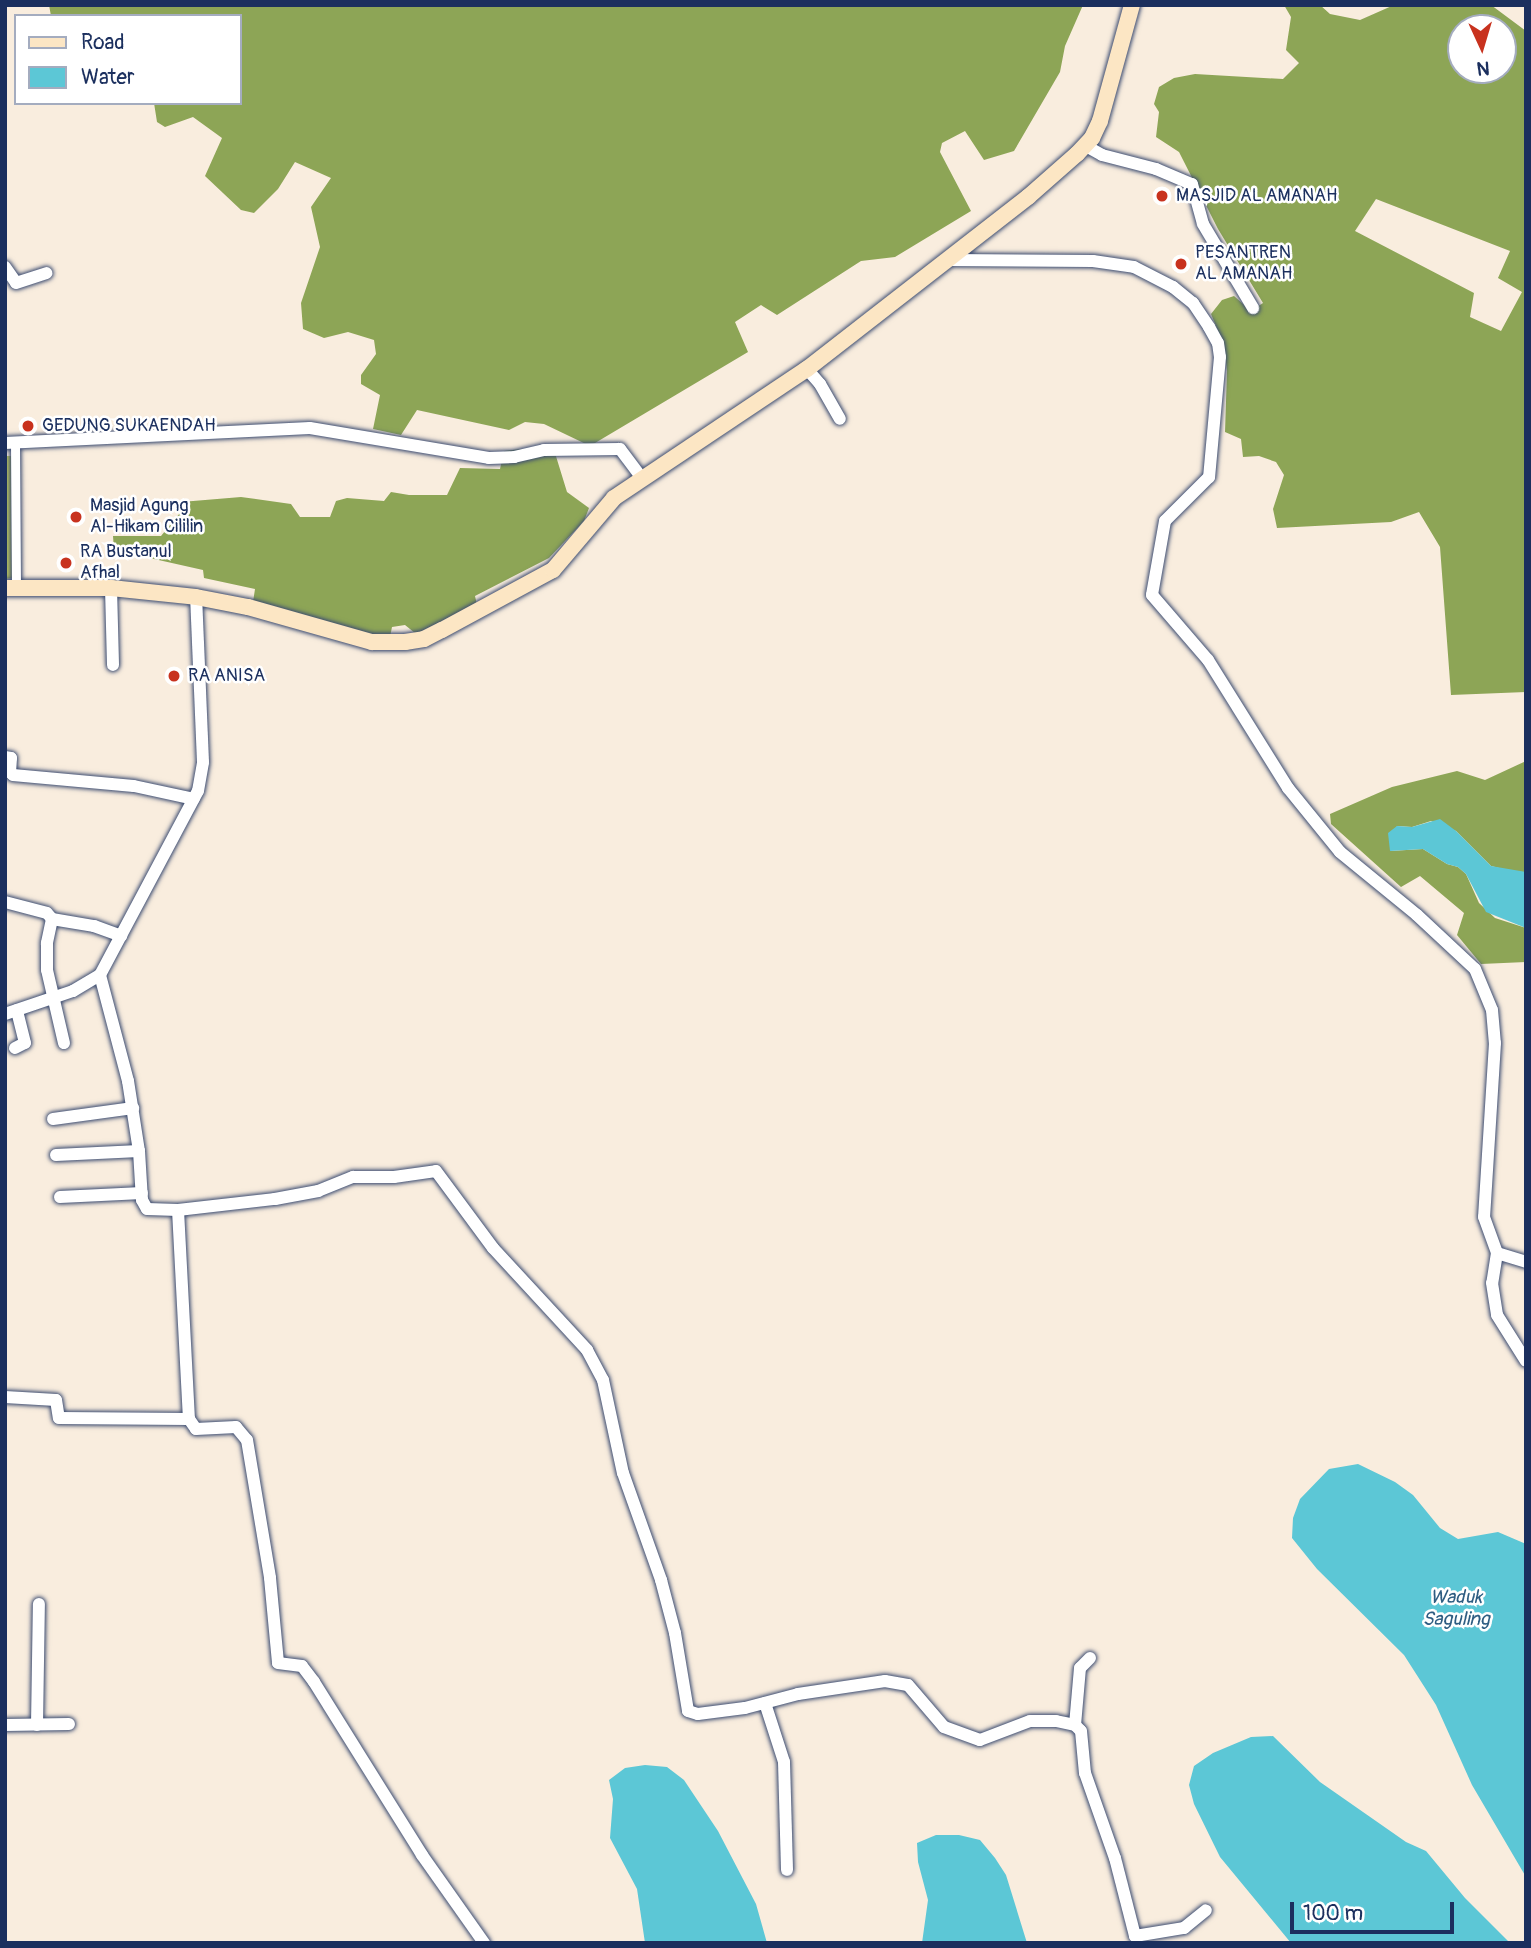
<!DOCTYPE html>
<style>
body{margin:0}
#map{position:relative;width:1531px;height:1948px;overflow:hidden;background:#f9edde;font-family:Pangolin,sans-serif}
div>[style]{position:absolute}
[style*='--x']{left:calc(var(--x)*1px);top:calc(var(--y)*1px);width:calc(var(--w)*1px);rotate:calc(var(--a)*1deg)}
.green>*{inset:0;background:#b2be60}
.forest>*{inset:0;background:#8da556}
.water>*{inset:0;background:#5cc7d6}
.roads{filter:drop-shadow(0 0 2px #3c4c71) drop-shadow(0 0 2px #3c4c71)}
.pedestrian>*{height:9px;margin:-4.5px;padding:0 4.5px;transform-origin:4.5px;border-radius:4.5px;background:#fff}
.minor>*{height:12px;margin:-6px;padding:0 6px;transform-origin:6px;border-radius:6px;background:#fff}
.secondary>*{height:16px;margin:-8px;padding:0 8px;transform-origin:8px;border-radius:8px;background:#fce6c4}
.dots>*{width:19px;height:19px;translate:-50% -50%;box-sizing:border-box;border:4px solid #fff;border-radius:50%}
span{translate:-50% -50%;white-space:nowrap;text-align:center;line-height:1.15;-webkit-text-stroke:5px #fff;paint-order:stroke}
.poi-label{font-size:18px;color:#1b2f5e}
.left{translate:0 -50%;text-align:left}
.water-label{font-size:19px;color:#2e5d82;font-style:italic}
.frame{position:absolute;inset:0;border:7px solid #1b2f5e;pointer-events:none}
.legend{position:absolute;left:14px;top:14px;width:228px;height:91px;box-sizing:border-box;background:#fff;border:2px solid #a4acbf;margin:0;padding:9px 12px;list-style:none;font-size:21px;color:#1b2f5e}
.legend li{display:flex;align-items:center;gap:14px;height:35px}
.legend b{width:35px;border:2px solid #a4acbf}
.north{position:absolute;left:1447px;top:14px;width:70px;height:70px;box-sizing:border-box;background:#fff;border:2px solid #a4acbf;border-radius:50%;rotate:176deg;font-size:19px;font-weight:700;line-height:28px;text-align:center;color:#1b2f5e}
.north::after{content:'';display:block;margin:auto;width:24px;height:32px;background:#c8321e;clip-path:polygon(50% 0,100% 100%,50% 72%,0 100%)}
.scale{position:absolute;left:1290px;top:1902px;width:164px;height:32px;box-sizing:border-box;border:4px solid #1b2f5e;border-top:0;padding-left:9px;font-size:21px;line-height:24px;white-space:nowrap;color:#1b2f5e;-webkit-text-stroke:5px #fff;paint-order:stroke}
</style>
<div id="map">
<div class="green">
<div style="clip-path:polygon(5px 456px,11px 456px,12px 578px,5px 579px)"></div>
</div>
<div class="forest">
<div style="clip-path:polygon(49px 5px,1083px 5px,1065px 46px,1060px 72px,1014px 151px,984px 160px,965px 131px,942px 143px,940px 152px,971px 211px,895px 257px,861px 261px,777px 315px,761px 305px,735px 322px,748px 352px,590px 446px,544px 424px,525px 422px,509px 430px,417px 410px,401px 435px,373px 429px,380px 395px,361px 384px,361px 375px,376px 354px,374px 340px,348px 332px,324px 338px,303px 329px,301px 303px,320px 247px,311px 207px,331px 178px,295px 162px,278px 189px,254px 213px,241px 210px,205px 176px,222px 138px,193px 117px,165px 127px,157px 122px,154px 103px,240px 103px,240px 16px,51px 16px)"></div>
<div style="clip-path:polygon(evenodd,1284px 5px,1320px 5px,1330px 14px,1360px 20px,1394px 5px,1491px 5px,1526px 31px,1526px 692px,1451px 695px,1440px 547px,1419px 512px,1391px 522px,1277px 528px,1273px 509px,1284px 475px,1276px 462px,1259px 456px,1243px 457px,1241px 439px,1225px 432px,1227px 371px,1224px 345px,1211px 314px,1222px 300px,1234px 296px,1251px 311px,1263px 303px,1218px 229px,1179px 152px,1156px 137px,1159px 112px,1154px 104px,1159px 87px,1174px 78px,1195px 74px,1283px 79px,1299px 63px,1286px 50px,1291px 17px,1284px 5px,1461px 28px,1503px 28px,1503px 70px,1461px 70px,1461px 28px,1284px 5px,1376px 199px,1510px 251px,1498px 278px,1522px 292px,1501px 331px,1470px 317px,1474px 293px,1355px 231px,1376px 199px)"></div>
<div style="clip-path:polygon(521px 449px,555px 453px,567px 492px,589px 508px,584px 521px,549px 558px,475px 596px,477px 605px,420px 637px,405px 625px,392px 627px,390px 637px,365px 635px,253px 602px,255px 589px,204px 578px,203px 570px,114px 550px,113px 536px,161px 536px,180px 513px,181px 502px,241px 497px,291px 504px,300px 517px,330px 517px,336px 501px,347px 498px,384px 501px,391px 492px,409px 495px,447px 495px,460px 468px,500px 469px,504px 451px)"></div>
<div style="clip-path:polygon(1526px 761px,1526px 872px,1523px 874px,1491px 866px,1456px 831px,1431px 821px,1412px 827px,1397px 826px,1390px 851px,1423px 849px,1447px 864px,1458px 867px,1466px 874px,1479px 903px,1495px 918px,1526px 928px,1526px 962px,1481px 964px,1457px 935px,1464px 913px,1420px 876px,1401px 887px,1331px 824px,1330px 814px,1392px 787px,1457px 771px,1485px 780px)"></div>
</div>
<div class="water">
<div style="clip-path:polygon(1440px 819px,1456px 831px,1491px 866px,1526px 872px,1526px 928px,1486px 912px,1466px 874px,1458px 867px,1447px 864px,1423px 849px,1390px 851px,1388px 833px,1397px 826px,1412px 827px)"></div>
<div style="clip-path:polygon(1358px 1464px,1395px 1482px,1413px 1495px,1440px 1528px,1458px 1539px,1498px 1532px,1526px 1544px,1526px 1877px,1472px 1785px,1436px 1705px,1404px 1655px,1317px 1569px,1292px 1538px,1293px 1518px,1300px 1499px,1329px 1469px)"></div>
<div style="clip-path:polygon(1273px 1736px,1320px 1782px,1406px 1842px,1426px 1851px,1465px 1898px,1510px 1943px,1291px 1943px,1220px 1857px,1194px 1804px,1189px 1785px,1194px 1766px,1213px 1753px,1251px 1737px)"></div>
<div style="clip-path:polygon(645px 1765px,667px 1767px,684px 1780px,718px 1831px,756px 1904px,767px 1943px,645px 1943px,637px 1889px,610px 1838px,613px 1799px,609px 1780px,625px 1768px)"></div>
<div style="clip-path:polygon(936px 1835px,959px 1835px,980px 1840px,995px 1858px,1006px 1875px,1027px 1943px,922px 1943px,928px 1900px,918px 1862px,917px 1843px)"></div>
</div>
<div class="roads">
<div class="pedestrian">
<div style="--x:15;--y:443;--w:145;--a:89.6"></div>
</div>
<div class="minor">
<div style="--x:1086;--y:146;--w:18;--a:29"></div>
<div style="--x:1102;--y:155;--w:56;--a:14.5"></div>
<div style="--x:1156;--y:169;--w:39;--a:23"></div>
<div style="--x:1192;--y:184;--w:41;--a:74.6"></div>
<div style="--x:1203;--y:224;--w:98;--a:59.2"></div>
<div style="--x:947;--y:260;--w:146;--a:0.4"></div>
<div style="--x:1093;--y:261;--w:41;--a:8.3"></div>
<div style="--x:1134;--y:267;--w:44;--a:27.1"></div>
<div style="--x:1173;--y:287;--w:26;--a:39"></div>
<div style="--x:1193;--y:303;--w:29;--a:56"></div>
<div style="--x:1209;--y:327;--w:18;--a:61"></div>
<div style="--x:1218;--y:343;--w:14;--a:82"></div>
<div style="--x:1220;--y:357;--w:121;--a:95.2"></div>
<div style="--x:1209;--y:477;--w:62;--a:135"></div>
<div style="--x:1165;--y:521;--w:75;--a:100"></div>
<div style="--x:1152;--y:595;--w:86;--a:49.3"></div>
<div style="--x:1208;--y:660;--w:151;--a:58"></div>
<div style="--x:1288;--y:788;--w:82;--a:50.9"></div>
<div style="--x:1340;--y:852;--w:99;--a:39.3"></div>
<div style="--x:1417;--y:915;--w:79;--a:43"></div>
<div style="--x:1475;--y:969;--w:44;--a:67.5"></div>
<div style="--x:1492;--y:1010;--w:33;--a:85"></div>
<div style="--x:1495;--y:1043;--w:174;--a:93.6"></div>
<div style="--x:1484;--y:1217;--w:38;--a:70"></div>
<div style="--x:1497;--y:1253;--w:30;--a:17"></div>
<div style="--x:5;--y:267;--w:19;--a:55"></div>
<div style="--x:16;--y:283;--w:32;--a:-18"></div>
<div style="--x:807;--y:369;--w:20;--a:49"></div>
<div style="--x:820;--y:384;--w:40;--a:60.3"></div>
<div style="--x:5;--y:443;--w:305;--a:-2.8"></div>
<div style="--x:310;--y:428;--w:181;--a:9.5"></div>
<div style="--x:489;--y:458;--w:25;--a:-2"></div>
<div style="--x:514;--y:457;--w:31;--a:-13"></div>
<div style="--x:544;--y:450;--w:76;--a:-0.8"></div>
<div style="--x:620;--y:449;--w:35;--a:53"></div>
<div style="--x:111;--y:588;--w:77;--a:88.5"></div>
<div style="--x:5;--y:757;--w:6;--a:9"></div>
<div style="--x:11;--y:758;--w:14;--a:94"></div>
<div style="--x:10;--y:772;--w:4;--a:45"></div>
<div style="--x:13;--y:775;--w:121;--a:5.2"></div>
<div style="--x:134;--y:786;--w:61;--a:12.2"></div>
<div style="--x:5;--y:902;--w:43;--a:14.7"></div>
<div style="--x:47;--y:913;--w:8;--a:50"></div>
<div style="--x:52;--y:919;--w:43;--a:9.5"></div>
<div style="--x:94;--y:926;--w:29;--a:20"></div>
<div style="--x:52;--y:919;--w:25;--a:102"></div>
<div style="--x:47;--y:943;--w:27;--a:90"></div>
<div style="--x:47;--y:970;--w:75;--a:76.9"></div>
<div style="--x:100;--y:975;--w:110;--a:75.2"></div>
<div style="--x:128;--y:1081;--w:71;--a:81.1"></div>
<div style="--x:139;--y:1151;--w:49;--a:86.5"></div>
<div style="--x:142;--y:1200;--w:10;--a:61"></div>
<div style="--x:147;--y:1209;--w:31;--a:2"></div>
<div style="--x:178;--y:1210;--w:98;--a:-6.5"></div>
<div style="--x:275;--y:1199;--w:44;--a:-10.5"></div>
<div style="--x:318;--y:1191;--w:38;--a:-22"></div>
<div style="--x:353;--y:1177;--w:41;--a:0"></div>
<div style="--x:394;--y:1177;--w:42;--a:-8.1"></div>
<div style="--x:436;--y:1171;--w:96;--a:53.5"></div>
<div style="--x:493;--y:1248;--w:139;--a:47.3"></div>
<div style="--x:587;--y:1350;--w:34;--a:62"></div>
<div style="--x:603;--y:1380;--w:95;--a:77.9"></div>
<div style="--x:623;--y:1473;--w:114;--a:70.4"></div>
<div style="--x:661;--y:1580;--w:55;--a:75.2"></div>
<div style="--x:675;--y:1633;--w:79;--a:80.5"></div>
<div style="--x:688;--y:1711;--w:10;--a:17"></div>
<div style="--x:698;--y:1714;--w:47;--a:-7.3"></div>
<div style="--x:745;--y:1708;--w:55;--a:-14.8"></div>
<div style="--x:798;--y:1694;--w:88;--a:-8.5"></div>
<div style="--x:885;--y:1681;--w:23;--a:10"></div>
<div style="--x:908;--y:1685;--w:55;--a:49.4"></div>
<div style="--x:944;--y:1727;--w:38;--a:20"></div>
<div style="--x:980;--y:1740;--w:53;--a:-20.8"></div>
<div style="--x:1030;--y:1721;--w:26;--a:0"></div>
<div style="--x:1056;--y:1721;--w:19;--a:12"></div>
<div style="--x:5;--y:1014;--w:72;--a:-18.7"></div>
<div style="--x:73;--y:991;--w:31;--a:-31"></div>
<div style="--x:100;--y:975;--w:208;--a:-62"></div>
<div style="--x:198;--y:791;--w:29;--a:-80"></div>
<div style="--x:203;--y:762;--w:165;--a:-92.4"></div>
<div style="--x:15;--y:1048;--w:11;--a:-27"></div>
<div style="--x:25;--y:1043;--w:34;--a:-104"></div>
<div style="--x:53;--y:1119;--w:81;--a:-7.8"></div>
<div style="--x:56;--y:1155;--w:83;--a:-2.8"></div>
<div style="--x:60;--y:1197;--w:82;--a:-2.8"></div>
<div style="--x:178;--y:1210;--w:209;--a:87"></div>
<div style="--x:189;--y:1419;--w:12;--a:55"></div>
<div style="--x:196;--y:1429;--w:40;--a:-2.9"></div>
<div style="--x:236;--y:1427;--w:17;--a:50"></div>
<div style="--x:247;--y:1440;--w:140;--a:80.5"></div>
<div style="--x:270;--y:1578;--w:85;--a:84.6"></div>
<div style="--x:278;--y:1663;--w:24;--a:7"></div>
<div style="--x:302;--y:1666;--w:20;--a:53"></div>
<div style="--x:314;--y:1682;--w:204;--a:58"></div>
<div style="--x:422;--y:1855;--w:108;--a:54.8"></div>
<div style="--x:1497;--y:1253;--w:30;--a:99"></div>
<div style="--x:1492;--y:1283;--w:32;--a:81"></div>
<div style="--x:1497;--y:1315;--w:54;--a:57.8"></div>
<div style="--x:5;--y:1397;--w:51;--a:3.4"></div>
<div style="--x:56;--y:1400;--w:18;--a:81"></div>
<div style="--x:59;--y:1418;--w:130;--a:0.4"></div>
<div style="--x:1090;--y:1658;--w:14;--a:135"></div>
<div style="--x:1080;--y:1668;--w:57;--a:95"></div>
<div style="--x:1075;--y:1725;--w:8;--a:45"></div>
<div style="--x:1081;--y:1731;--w:42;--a:84.6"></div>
<div style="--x:1085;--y:1773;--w:90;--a:70.6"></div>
<div style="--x:1115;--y:1858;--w:81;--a:75.6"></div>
<div style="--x:1135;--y:1936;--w:50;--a:-9.3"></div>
<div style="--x:1184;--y:1928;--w:28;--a:-39"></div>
<div style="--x:765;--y:1703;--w:62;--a:72.1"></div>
<div style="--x:784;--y:1762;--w:108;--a:88.4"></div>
<div style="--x:5;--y:1725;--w:64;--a:-0.9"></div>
<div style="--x:37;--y:1725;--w:121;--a:-89.1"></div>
</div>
<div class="secondary">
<div style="--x:5;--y:588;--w:106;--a:0"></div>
<div style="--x:111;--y:588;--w:85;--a:6"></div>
<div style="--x:196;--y:597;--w:53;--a:10.9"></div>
<div style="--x:248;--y:607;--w:129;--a:15.8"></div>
<div style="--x:372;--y:642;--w:33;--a:0"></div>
<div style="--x:405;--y:642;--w:19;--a:-9"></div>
<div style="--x:424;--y:639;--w:20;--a:-27"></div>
<div style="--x:442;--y:630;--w:126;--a:-28.4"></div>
<div style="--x:553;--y:570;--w:94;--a:-49.7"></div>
<div style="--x:614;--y:498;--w:232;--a:-33.8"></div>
<div style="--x:807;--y:369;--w:280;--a:-37.9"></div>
<div style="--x:1028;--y:197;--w:65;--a:-41.3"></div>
<div style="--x:1077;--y:154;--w:22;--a:-47"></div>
<div style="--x:1092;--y:138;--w:19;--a:-65"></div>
<div style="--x:1100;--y:121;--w:120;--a:-74.6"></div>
</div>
</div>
<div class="dots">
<div style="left:1162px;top:196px;background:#c8321e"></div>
<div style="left:1181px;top:264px;background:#c8321e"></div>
<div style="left:28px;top:426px;background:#c8321e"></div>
<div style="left:76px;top:517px;background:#c8321e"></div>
<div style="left:66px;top:563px;background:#c8321e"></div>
<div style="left:174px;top:676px;background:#c8321e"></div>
</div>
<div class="poi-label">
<span class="left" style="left:1176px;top:196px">MASJID AL AMANAH</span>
<span class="left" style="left:1195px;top:264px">PESANTREN<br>AL AMANAH</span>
<span class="left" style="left:42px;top:426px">GEDUNG SUKAENDAH</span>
<span class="left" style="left:90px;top:517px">Masjid Agung<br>Al-Hikam Cililin</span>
<span class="left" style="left:80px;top:563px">RA Bustanul<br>Afhal</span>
<span class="left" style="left:188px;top:676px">RA ANISA</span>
</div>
<div class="water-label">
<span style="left:1456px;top:1609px">Waduk<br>Saguling</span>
</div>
<div class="frame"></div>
<ul class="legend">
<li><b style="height:9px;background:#fce6c4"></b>Road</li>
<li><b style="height:19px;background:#5cc7d6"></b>Water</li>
</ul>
<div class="north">N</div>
<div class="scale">100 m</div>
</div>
